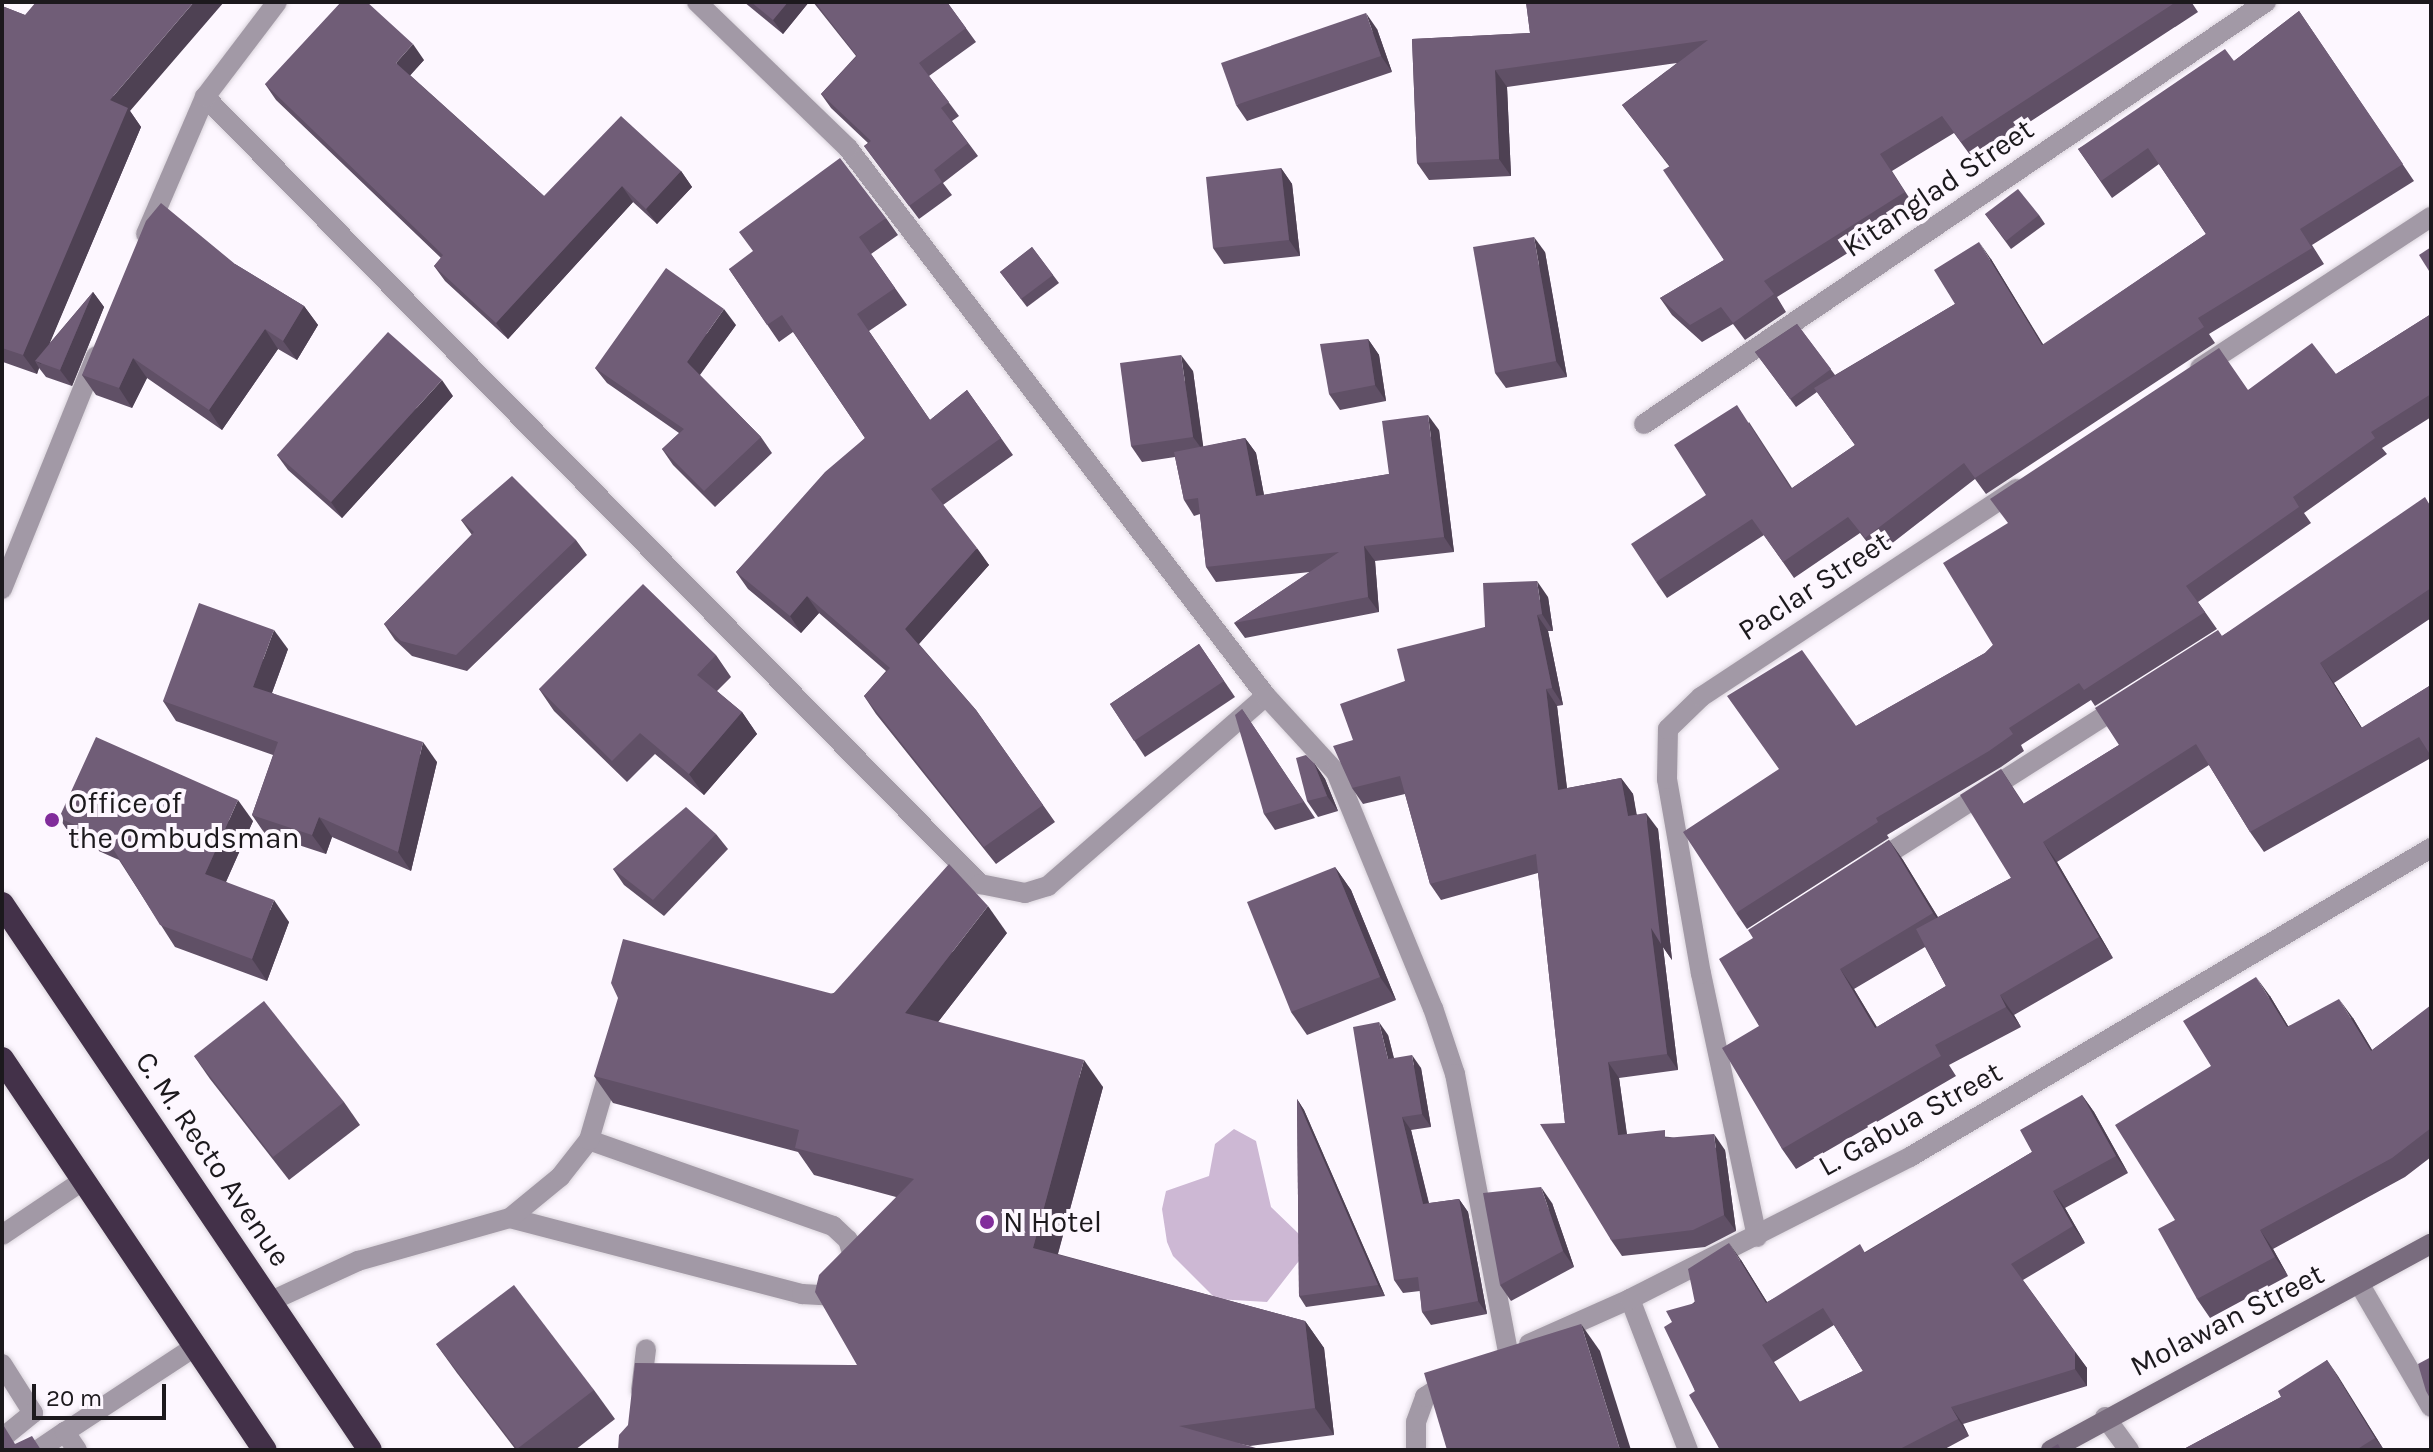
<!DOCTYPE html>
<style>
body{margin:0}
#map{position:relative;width:2433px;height:1452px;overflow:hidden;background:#fdf7ff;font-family:Karla,sans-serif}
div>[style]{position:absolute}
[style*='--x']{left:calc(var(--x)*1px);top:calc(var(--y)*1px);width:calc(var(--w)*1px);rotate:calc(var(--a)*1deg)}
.water>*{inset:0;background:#cdb8d4}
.roads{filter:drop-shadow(0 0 2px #d9d3db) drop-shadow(0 0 2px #d9d3db)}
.lane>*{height:20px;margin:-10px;padding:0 10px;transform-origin:10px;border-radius:10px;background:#a299a6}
.street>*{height:20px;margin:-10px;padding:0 10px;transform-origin:10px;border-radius:10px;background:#a299a6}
.secondary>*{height:20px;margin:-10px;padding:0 10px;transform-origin:10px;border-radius:10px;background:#796c7e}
.highway>*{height:24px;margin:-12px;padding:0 12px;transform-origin:12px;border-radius:12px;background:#433149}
.wall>*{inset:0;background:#605066}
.shaded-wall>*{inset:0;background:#4e4153}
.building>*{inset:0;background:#705d77}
.dots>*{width:22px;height:22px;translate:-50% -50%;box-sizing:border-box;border:4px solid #fdf7ff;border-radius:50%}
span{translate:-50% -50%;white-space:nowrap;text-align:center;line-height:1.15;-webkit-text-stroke:8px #fdf7ff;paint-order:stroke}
.street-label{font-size:30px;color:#1c191d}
.poi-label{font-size:30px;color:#1c191d}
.left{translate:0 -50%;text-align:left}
.frame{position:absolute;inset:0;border:4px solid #1c191d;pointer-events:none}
.scale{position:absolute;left:32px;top:1384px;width:134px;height:36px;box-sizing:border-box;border:4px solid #1c191d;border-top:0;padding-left:10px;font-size:24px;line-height:28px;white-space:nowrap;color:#1c191d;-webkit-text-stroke:6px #fdf7ff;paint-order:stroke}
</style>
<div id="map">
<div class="water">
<div style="clip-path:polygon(1234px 1129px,1256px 1141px,1271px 1207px,1299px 1234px,1302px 1257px,1267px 1302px,1216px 1299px,1173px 1256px,1167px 1242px,1162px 1209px,1166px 1191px,1209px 1176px,1215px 1144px)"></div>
</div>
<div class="roads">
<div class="lane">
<div style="--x:510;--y:1218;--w:302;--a:14.6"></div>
<div style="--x:802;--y:1294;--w:22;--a:3"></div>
<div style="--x:824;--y:1295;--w:34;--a:-45"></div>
<div style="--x:848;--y:1271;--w:16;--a:-72"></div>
<div style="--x:853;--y:1256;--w:17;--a:-107"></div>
<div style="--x:848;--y:1240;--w:21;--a:-137"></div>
<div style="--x:833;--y:1226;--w:259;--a:-160.6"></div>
<div style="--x:2;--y:1235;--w:99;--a:-33.9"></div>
<div style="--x:271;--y:1301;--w:96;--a:-24.7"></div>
<div style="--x:358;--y:1261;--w:158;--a:-15.8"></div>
<div style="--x:510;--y:1218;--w:65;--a:-39.4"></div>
<div style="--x:560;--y:1177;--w:47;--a:-51.9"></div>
<div style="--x:589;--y:1140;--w:78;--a:-73.7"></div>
<div style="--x:2;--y:1364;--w:58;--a:57.7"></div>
<div style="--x:33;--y:1413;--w:40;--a:141"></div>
<div style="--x:641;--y:1390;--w:41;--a:-83"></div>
<div style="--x:38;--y:1450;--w:32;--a:-34"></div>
<div style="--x:77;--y:1450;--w:22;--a:-124"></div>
<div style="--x:65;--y:1432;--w:157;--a:-33.3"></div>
</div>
<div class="street">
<div style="--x:205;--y:97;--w:1105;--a:45.44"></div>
<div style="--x:980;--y:884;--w:46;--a:11.3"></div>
<div style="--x:1025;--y:893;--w:24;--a:-17"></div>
<div style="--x:1048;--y:886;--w:289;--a:-41.1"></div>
<div style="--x:1266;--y:696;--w:689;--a:-127.34"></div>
<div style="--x:848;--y:148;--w:210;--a:-136"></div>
<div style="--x:146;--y:234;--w:149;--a:-66.7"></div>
<div style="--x:205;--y:97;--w:119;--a:-52.8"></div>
<div style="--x:2200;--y:368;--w:276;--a:-33.2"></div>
<div style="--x:1644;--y:424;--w:752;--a:-34.16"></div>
<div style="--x:2;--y:589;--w:251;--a:-68"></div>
<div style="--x:1266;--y:696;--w:103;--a:47.4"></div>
<div style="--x:1336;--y:772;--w:255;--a:67.7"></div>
<div style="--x:1433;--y:1008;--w:70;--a:71.6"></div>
<div style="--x:1455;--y:1074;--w:284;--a:79.2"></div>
<div style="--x:1872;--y:864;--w:296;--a:-32.5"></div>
<div style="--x:1757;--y:1237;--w:269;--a:-102"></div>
<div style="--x:1701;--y:974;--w:198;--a:-99.9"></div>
<div style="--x:1667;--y:779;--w:50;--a:-88.9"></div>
<div style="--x:1668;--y:729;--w:46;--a:-44.1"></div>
<div style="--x:1701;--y:697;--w:378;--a:-33.4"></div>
<div style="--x:2360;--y:1285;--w:141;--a:59.8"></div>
<div style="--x:1630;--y:1299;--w:162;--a:69"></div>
<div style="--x:1529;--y:1344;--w:111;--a:-24"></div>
<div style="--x:1630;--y:1299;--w:314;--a:-26.9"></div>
<div style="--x:1910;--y:1157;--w:606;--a:-30.67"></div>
<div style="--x:2105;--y:1417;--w:41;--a:54"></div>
<div style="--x:1416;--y:1450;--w:28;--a:-90"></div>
<div style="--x:1416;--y:1422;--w:27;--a:-70"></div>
<div style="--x:1425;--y:1397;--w:34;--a:-34"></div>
</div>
<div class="secondary">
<div style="--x:2051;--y:1450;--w:432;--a:-28.5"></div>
</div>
<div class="highway">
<div style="--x:2;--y:904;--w:658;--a:56.02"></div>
<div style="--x:2;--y:1059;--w:471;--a:56.1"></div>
</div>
</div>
<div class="wall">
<div style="clip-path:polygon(744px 2px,809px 2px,783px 34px)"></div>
<div style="clip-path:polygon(813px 2px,947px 2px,976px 42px,929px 76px,959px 116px,952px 121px,978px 156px,943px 183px,952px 195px,919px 219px,864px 146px,868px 143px,831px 108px,821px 94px,856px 56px)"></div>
<div style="clip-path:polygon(1526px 2px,2194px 2px,2192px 3px,2198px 12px,1973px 159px,1954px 133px,1892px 171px,1917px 210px,1777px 297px,1786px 312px,1745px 340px,1733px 324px,1702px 342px,1672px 315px,1660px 298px,1724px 260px,1669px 166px,1622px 105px,1677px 63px,1507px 87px,1511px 176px,1429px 180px,1417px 163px,1412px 39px,1530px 33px)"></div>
<div style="clip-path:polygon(2px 6px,25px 15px,130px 111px,141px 127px,49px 344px,93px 292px,104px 307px,72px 386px,46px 377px,39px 368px,37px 374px,3px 362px,2px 365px)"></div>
<div style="clip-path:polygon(2299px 11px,2414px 181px,2312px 245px,2324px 264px,2209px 334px,2215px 343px,1986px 494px,1975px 479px,1877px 555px,1860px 533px,1794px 578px,1764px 535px,1667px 598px,1656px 582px,1749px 422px,1792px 488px,1855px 445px,1817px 392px,1796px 407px,1755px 352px,1797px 324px,1835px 375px,1955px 304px,1991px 259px,2043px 345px,2206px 234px,2159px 164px,2112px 198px,2078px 149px,2234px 61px)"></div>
<div style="clip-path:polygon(1377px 29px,1392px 72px,1247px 121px,1236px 105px)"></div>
<div style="clip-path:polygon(424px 60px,410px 75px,544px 196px,681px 171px,692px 187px,657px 224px,633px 202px,508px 339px,445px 281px,434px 266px,441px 258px,276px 100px,265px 84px)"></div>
<div style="clip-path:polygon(1281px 168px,1292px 184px,1300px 256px,1224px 264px,1213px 248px)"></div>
<div style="clip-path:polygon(1985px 214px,2039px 215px,2045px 224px,2011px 249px)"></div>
<div style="clip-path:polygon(886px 218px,898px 235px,871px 254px,907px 305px,869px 331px,930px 420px,967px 390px,1013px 455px,943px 505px,989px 565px,919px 644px,976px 710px,1055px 822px,996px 864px,876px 714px,864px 696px,886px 671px,819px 613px,801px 633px,748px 589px,736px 572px,865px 438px,793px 332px,779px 342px,729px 269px)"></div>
<div style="clip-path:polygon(1032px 247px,1059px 283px,1027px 307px,1000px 272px)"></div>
<div style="clip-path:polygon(1545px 252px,1567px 377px,1506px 388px,1495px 373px)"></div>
<div style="clip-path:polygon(235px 264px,304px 306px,318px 325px,297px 360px,278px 349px,222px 430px,147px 378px,132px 408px,96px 395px,82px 375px)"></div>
<div style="clip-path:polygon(2431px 314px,2431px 417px,2382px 448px,2387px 454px,2304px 513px,2311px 523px,2198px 602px,2217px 629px,2095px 706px,2091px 700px,2021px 745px,2024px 751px,2001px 767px,1887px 835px,1889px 838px,1747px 929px,1736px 913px,1856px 726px,1985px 653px,2248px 390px,2336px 374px)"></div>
<div style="clip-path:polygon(736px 325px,700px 375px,761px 437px,772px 453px,715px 507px,673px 465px,662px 449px,679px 433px,607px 383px,595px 368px)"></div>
<div style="clip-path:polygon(1368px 339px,1379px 355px,1386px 401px,1340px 410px,1329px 394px)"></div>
<div style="clip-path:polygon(1193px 371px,1203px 447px,1245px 438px,1256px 453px,1264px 495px,1389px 474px,1439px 430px,1454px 552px,1375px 561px,1379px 612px,1245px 638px,1234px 623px,1310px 572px,1216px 582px,1206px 567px,1200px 514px,1194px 516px,1184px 500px,1175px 457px,1142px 462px,1131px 446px)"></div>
<div style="clip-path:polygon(453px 396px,342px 518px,288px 470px,277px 455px)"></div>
<div style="clip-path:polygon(evenodd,2431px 506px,2431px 618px,2334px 683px,2362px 728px,2431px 685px,2431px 758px,2264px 852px,2250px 832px,2209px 765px,2057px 862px,2113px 958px,2014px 1015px,2021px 1027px,1949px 1065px,1956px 1076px,1796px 1169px,1782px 1149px,1759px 1026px,1753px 938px,1889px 840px,1903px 860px,1938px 917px,2011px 878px,2001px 769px,2024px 804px,2119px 745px,2222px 636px,2431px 506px,1925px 947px,1946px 986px,1877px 1027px,1854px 989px,1925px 947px)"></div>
<div style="clip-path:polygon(461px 520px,576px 540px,587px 555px,467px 671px,412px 656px,395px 640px,384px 624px,472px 535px)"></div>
<div style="clip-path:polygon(1548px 597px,1553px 631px,1548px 631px,1563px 705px,1557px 706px,1567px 788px,1621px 778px,1633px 794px,1636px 814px,1658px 829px,1672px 960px,1663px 947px,1678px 1070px,1619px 1078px,1627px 1134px,1670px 1137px,1725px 1150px,1736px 1231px,1705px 1247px,1622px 1256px,1611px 1240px,1565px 1123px,1538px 873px,1441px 900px,1430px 884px,1405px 794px,1363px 804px,1352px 788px,1353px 740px,1405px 681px,1485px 627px)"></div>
<div style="clip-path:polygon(1199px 644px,1235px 697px,1145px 757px,1110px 704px)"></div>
<div style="clip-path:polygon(288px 649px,272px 693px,437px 762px,411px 871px,332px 837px,326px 854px,265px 834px,252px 815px,273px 755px,176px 721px,163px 701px)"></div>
<div style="clip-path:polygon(716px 655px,731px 677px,717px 691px,742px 712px,757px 734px,704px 795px,655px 754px,627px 782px,554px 711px,539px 689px)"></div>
<div style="clip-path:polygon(1242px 709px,1315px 818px,1275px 830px,1264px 814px)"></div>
<div style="clip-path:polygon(1314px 763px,1325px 779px,1338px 811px,1318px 817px,1307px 801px)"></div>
<div style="clip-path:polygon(59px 818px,253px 821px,226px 882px,289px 922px,267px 981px,175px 947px,119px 860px,74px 840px)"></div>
<div style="clip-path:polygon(716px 834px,728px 849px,664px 916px,624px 885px,613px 869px)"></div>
<div style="clip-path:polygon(1335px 867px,1351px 890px,1396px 1000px,1307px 1035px,1291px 1012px)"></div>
<div style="clip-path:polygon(1007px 933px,938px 1022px,1103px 1087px,1058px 1254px,1305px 1321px,1324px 1348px,1334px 1435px,1250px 1446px,857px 1365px,896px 1197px,814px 1175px,798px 1152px,613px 1103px,594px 1076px)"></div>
<div style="clip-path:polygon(2270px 996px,2288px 1026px,2353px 1018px,2372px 1050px,2431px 1006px,2431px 1157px,2405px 1177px,2273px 1249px,2288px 1276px,2210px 1318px,2197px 1299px,2175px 1220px,2211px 1066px)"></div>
<div style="clip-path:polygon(1388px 1035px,1394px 1058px,1421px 1068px,1431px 1127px,1411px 1130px,1429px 1203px,1459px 1199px,1468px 1212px,1487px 1314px,1431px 1325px,1422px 1312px,1420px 1291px,1403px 1293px,1394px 1280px)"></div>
<div style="clip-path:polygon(194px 1056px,344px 1102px,360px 1125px,289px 1180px,210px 1079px)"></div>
<div style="clip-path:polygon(evenodd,2082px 1095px,2094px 1112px,2128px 1173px,2065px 1208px,2085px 1243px,2023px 1280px,2087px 1368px,2087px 1386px,1963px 1424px,1969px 1436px,1943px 1450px,1720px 1450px,1695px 1391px,1672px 1322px,1741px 1260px,1767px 1302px,1865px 1252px,2032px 1152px,2082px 1095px,1834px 1325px,1863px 1371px,1800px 1402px,1774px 1362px,1834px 1325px)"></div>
<div style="clip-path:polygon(1297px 1099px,1304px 1110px,1385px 1296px,1306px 1307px,1299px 1296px)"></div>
<div style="clip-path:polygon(1552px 1203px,1574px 1267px,1511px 1301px,1500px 1285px)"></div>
<div style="clip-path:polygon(436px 1344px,594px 1390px,615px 1419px,575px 1450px,516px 1450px,457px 1373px)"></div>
<div style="clip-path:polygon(2327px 1360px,2384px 1450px,2182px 1450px,2281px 1397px)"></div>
</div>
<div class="shaded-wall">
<div style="clip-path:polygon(194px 2px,224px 2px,130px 111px,141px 127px,41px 364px,35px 361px,39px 368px,37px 374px,23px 355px,110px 100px)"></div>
<div style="clip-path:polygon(788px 2px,809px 2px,783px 34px,773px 20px)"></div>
<div style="clip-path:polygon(1366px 13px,1377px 29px,1392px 72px,1381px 56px)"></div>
<div style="clip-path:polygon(413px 44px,424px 60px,407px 79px,396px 63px)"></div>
<div style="clip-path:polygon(1495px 70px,1507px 87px,1511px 176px,1499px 159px)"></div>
<div style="clip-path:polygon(1281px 168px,1292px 184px,1300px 256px,1289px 240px)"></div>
<div style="clip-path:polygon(681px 171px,692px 187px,657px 224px,646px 209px)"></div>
<div style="clip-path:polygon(622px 186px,633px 202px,508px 339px,496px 323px)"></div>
<div style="clip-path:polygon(1534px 237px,1545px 252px,1567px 377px,1556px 361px)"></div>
<div style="clip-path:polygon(1979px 242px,1991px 259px,2054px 362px,2042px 345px)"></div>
<div style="clip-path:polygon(93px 292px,104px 307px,72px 386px,60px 370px)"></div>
<div style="clip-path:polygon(304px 306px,318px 325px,297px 360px,283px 341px)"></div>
<div style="clip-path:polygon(724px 309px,736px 325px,698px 377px,687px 362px)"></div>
<div style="clip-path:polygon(265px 329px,278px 349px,222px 430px,209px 410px)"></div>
<div style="clip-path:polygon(1368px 339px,1379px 355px,1386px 401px,1375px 385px)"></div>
<div style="clip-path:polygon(1181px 355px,1193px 371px,1204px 452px,1193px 437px)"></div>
<div style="clip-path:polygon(133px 358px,147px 378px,132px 408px,119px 388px)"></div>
<div style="clip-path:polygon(442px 380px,453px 396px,342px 518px,331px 502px)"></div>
<div style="clip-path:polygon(1428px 415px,1439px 430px,1454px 552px,1444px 537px)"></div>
<div style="clip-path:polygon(1245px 438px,1256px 453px,1267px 511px,1256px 496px)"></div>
<div style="clip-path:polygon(1364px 546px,1375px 561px,1379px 612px,1368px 597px)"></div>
<div style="clip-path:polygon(977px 548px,989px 565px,917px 646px,905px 629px)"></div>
<div style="clip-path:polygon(1537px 581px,1548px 597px,1553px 631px,1542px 614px)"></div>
<div style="clip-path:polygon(807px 596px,819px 613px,801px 633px,790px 616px)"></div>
<div style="clip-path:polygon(1537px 615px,1548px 631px,1563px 705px,1552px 688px)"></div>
<div style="clip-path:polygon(274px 630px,288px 649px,267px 706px,253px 687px)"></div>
<div style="clip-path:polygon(2320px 663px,2334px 683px,2375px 749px,2361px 728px)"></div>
<div style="clip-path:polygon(1546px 689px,1557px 706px,1569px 806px,1558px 790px)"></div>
<div style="clip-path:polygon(742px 712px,757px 734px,704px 795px,689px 774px)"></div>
<div style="clip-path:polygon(423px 742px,437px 762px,411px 871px,398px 852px)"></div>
<div style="clip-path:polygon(1314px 763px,1325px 779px,1338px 811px,1327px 796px)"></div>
<div style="clip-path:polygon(1621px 778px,1633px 794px,1640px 832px,1628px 816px)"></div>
<div style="clip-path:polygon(238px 800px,253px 821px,220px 895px,205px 874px)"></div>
<div style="clip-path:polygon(1646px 813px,1658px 829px,1672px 960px,1663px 947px,1678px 1070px,1667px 1054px,1651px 928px)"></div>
<div style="clip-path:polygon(319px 817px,332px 837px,326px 854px,312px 835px)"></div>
<div style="clip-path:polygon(1889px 840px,1903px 860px,1948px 934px,1933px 913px)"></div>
<div style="clip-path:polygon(2043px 842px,2057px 862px,2113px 958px,2099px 937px)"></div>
<div style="clip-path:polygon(1335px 867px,1351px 890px,1396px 1000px,1380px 977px)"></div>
<div style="clip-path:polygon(274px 900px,289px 922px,267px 981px,252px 959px)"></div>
<div style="clip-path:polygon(988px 906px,1007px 933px,924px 1040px,905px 1013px)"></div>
<div style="clip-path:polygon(1840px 969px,1854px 989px,1889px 1048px,1875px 1028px)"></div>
<div style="clip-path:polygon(2256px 977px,2270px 996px,2300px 1046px,2287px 1027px)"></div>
<div style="clip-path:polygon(2000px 995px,2014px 1015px,2021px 1027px,2006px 1007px)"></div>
<div style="clip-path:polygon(2339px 999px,2353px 1018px,2384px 1070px,2371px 1051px)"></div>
<div style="clip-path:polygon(1379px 1022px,1388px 1035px,1397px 1072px,1388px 1059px)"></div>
<div style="clip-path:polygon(1412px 1055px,1421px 1068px,1431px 1127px,1422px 1114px)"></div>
<div style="clip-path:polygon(1084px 1060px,1103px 1087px,1052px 1275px,1033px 1248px)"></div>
<div style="clip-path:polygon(1608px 1062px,1619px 1078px,1629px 1151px,1618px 1135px)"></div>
<div style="clip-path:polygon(2082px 1095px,2094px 1112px,2128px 1173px,2116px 1156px)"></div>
<div style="clip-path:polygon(1297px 1099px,1304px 1110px,1385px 1296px,1378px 1285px)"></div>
<div style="clip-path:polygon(1402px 1117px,1411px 1130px,1432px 1217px,1423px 1204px)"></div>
<div style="clip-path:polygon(1714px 1134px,1725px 1150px,1736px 1231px,1724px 1215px)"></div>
<div style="clip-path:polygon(1541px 1187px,1552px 1203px,1574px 1267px,1563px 1251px)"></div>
<div style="clip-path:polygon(2053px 1191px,2065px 1208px,2085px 1243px,2073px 1226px)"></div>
<div style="clip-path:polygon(1459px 1199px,1468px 1212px,1487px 1314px,1478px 1301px)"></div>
<div style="clip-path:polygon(2260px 1230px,2273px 1249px,2288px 1276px,2275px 1257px)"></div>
<div style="clip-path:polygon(1729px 1243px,1741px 1260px,1778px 1320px,1766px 1303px)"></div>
<div style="clip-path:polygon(1305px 1321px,1324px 1348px,1334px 1435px,1315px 1408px)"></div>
<div style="clip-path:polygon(1581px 1324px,1600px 1351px,1631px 1450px,1620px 1450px)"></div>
<div style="clip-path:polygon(2075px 1352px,2087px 1368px,2087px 1386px,2075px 1369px)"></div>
<div style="clip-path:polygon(2327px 1360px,2338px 1376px,2384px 1450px,2375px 1438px)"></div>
<div style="clip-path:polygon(1951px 1407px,1963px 1424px,1969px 1436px,1958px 1419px)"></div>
</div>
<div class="building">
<div style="clip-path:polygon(36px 2px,194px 2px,110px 100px,128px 108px,23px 355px,2px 348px,2px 6px,25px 15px)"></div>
<div style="clip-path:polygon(341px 2px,367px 2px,413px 44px,396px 63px,544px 196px,621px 116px,681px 171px,646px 209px,622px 186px,496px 323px,434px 266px,443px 255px,265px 84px)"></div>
<div style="clip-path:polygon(751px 2px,788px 2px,773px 20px)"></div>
<div style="clip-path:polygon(815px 2px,947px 2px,966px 28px,919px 63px,949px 102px,941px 108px,968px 143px,934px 170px,942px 182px,909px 206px,864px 146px,871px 141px,821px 94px,857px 56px)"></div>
<div style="clip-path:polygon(1526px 2px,2176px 2px,1961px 142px,1942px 116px,1880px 154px,1905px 192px,1764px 281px,1774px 294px,1733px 323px,1721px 307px,1690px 325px,1660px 298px,1724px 260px,1663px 170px,1670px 166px,1622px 105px,1708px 40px,1495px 70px,1499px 159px,1417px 163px,1412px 39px,1530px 33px)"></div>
<div style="clip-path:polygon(2299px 11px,2403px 164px,2300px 229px,2312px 248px,2198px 318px,2204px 327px,1975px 478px,1964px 463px,1865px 538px,1848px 517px,1783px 562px,1752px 519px,1656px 582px,1631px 544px,1706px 495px,1674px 445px,1737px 405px,1791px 489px,1855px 445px,1814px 388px,1955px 304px,1934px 270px,1979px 242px,2042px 345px,2206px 234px,2148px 148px,2101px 181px,2078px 149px,2225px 49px,2234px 61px)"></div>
<div style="clip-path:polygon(1366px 13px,1381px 56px,1236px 105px,1221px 63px)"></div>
<div style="clip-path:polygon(840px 158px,886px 218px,859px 237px,895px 288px,857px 314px,930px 420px,967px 390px,1001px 438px,931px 489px,977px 548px,905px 629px,976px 710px,1043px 805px,984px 847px,864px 696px,890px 668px,807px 596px,790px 616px,736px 572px,825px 472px,865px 438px,782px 315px,767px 325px,729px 269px,753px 251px,739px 232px)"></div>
<div style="clip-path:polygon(1281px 168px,1289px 240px,1213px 248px,1206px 177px)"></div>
<div style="clip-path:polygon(2018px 189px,2039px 215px,2006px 241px,1985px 214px)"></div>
<div style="clip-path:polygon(161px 203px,235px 264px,304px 306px,283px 341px,265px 329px,209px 410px,133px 358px,119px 388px,82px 375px,146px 221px)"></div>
<div style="clip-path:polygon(1534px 237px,1556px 361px,1495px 373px,1473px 247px)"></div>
<div style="clip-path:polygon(1032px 247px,1053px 275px,1021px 299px,1000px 272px)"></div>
<div style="clip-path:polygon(2431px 247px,2431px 274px,2419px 255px)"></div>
<div style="clip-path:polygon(666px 268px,724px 309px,687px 362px,761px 437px,704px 491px,662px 449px,684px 429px,595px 368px)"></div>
<div style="clip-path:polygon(93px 292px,60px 370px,35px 361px)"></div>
<div style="clip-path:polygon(2431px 314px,2431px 394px,2371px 432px,2375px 438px,2293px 497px,2299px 507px,2186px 586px,2205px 612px,2084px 690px,2079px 683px,2009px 728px,2013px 734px,1989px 751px,1876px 818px,1878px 822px,1736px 913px,1683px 832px,1779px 769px,1727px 696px,1802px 650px,1856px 726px,1985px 653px,1993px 645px,1943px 563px,2008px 523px,1990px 499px,2219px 348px,2248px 390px,2312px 343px,2336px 374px)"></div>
<div style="clip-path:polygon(1797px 324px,1831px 369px,1790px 399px,1755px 352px)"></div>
<div style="clip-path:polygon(388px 332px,442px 380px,331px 502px,277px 455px)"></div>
<div style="clip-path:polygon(1368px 339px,1375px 385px,1329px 394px,1320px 344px)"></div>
<div style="clip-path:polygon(1181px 355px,1193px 437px,1131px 446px,1120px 363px)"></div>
<div style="clip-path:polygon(1428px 415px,1444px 537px,1364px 546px,1368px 597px,1234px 623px,1339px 552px,1206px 567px,1198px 498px,1184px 500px,1174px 452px,1245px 438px,1256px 496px,1389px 474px,1382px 421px)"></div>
<div style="clip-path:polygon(512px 476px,576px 540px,456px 655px,401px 641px,384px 624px,474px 532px,461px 520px)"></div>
<div style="clip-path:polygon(2425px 497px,2431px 507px,2431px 588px,2320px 663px,2361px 728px,2431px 685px,2431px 756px,2419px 737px,2250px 832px,2196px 744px,2043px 842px,2099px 937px,2000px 995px,2006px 1007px,1935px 1045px,1941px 1056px,1782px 1149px,1722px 1048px,1759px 1026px,1719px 959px,1753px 938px,1748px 930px,1889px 840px,1933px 913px,1840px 969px,1875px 1028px,1946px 986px,1916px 929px,2011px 878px,1960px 795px,2001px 769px,2023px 804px,2119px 745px,2095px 708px,2218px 630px,2222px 636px)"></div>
<div style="clip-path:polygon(1537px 581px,1542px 614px,1537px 615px,1552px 688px,1546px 689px,1558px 790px,1621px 778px,1628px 816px,1646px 813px,1661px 944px,1651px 928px,1667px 1054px,1608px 1062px,1618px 1135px,1665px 1130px,1665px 1138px,1714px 1134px,1724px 1215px,1693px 1230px,1611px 1240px,1540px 1124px,1565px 1123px,1536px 854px,1430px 884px,1400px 776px,1352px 788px,1333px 746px,1353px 740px,1340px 704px,1405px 681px,1397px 649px,1485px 627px,1483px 583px)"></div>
<div style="clip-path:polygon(643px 584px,716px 655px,697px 675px,742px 712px,689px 774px,640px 733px,612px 761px,539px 689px)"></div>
<div style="clip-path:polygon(199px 603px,274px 630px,253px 687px,423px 742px,398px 852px,319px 817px,312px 835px,252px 815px,278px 742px,163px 701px)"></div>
<div style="clip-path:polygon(1199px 644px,1224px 681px,1134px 741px,1110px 704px)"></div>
<div style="clip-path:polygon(1242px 709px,1304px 802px,1264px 814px,1235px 715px)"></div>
<div style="clip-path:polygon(96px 737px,238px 800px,205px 874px,274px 900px,252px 959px,160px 925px,107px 839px,59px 818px)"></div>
<div style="clip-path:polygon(1306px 755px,1314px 763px,1327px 796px,1307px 801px,1296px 758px)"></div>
<div style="clip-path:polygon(686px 807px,716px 834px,653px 900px,613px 869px)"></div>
<div style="clip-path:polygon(949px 864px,988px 906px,905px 1013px,1084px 1060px,1033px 1248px,1305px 1321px,1315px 1408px,1179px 1426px,1263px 1450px,618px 1450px,619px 1435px,628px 1425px,635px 1363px,857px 1365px,815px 1292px,819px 1275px,914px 1179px,795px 1148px,799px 1130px,594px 1076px,618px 998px,611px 983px,623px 939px,833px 994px)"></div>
<div style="clip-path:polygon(1335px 867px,1380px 977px,1291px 1012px,1247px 902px)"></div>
<div style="clip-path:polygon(2256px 977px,2287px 1027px,2339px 999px,2371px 1051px,2431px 1005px,2431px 1128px,2392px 1158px,2260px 1230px,2275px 1257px,2197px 1299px,2158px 1229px,2175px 1220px,2115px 1125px,2211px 1066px,2183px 1021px)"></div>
<div style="clip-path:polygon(264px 1001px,344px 1102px,273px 1157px,194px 1056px)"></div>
<div style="clip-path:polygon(1379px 1022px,1388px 1059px,1412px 1055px,1422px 1114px,1402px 1117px,1423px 1204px,1459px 1199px,1478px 1301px,1422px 1312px,1418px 1277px,1394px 1280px,1353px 1027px)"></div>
<div style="clip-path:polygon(evenodd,2082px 1095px,2116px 1156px,2053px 1191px,2073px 1226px,2011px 1264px,2075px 1352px,2075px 1369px,1951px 1407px,1958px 1419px,1898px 1450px,1720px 1450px,1689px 1395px,1695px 1391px,1664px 1327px,1672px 1322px,1666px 1311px,1695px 1303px,1688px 1269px,1729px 1243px,1766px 1303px,1860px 1244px,1865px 1253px,2032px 1152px,2020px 1130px,2082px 1095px,1823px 1308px,1863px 1371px,1799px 1402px,1762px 1345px,1823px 1308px)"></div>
<div style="clip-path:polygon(1297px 1099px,1378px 1285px,1299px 1296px)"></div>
<div style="clip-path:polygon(1541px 1187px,1563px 1251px,1500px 1285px,1483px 1193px)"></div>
<div style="clip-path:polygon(514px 1285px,594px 1390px,517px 1449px,436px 1344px)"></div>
<div style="clip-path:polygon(1581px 1324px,1620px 1450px,1447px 1450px,1424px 1373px)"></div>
<div style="clip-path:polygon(2431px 1357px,2431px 1400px,2426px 1391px,2418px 1364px)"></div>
<div style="clip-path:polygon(2327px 1360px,2375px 1438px,2356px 1450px,2182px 1450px,2281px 1397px,2278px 1391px)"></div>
<div style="clip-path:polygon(2px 1423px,15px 1444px,32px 1436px,41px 1450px,2px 1450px)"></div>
<div style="clip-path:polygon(2058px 1444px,2061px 1450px,2048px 1450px)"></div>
</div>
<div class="dots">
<div style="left:52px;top:820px;background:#812c9b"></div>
<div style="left:987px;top:1222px;background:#812c9b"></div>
</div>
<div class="street-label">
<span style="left:1938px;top:188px;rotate:-34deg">Kitanglad Street</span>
<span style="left:1814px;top:586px;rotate:-33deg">Paclar Street</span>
<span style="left:1910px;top:1119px;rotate:-29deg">L. Gabua Street</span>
<span style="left:213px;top:1159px;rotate:56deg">C. M. Recto Avenue</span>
<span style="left:2227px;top:1320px;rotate:-27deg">Molawan Street</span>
</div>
<div class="poi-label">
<span class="left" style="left:68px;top:820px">Office of<br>the Ombudsman</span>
<span class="left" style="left:1003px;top:1222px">N Hotel</span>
</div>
<div class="frame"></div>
<div class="scale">20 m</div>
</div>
